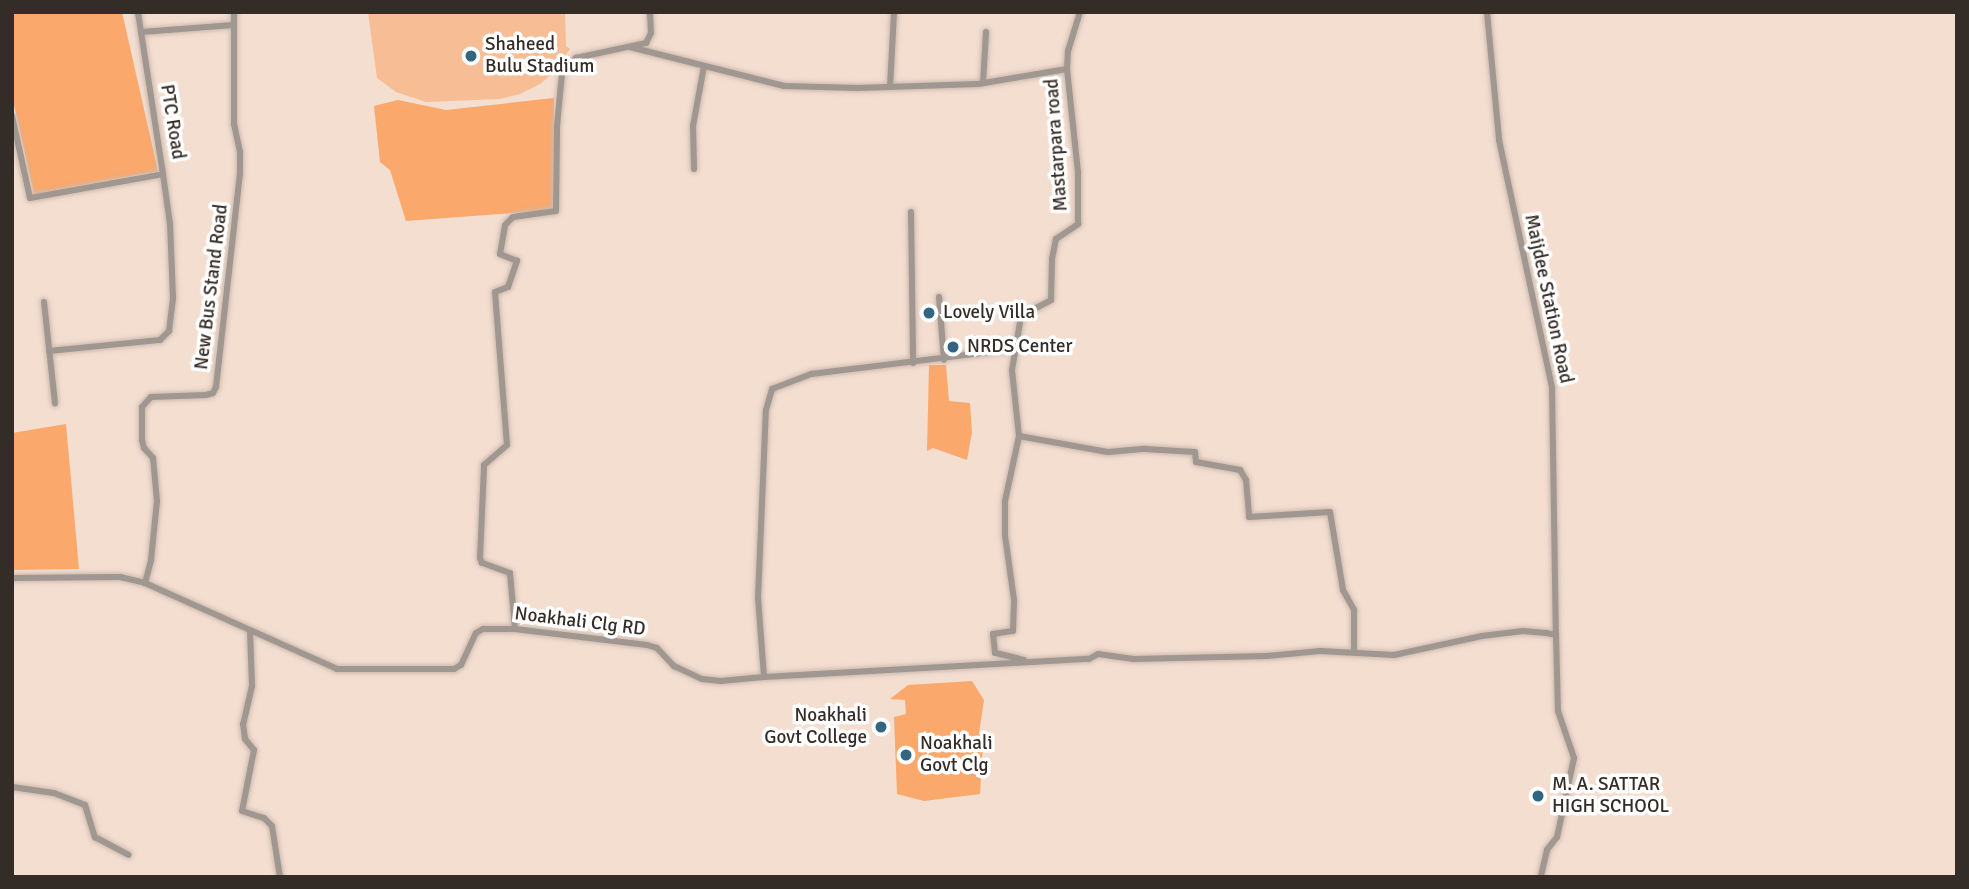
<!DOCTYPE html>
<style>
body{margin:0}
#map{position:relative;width:1969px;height:889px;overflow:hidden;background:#f3ded0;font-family:Signika,sans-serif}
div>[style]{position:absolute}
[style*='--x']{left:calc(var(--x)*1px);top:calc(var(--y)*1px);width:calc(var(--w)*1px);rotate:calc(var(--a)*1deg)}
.green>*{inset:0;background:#f7bd94}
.water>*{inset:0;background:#faa86c}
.roads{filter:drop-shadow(0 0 2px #cdbaae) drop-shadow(0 0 2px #cdbaae)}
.minor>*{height:6px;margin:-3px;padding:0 3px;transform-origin:3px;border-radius:3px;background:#a09791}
.dots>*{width:19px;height:19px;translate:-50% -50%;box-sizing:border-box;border:4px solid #fff;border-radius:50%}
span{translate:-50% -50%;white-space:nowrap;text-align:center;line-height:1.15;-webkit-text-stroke:7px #fff;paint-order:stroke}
.poi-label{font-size:19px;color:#342c27}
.left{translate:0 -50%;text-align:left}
.right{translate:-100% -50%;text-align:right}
.street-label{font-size:19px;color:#342c27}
.frame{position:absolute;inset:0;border:14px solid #342c27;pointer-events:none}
</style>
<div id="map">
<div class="green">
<div style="clip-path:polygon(368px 12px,565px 12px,566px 46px,570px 49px,553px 73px,540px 84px,520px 94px,500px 99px,426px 102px,396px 92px,377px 78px)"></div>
</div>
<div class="water">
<div style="clip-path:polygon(12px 12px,122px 12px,158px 171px,34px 194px,12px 96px)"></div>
<div style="clip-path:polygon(554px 98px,553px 210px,406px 221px,390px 170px,380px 162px,374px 106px,398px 100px,446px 110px)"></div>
<div style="clip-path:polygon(929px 365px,946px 365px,949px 401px,970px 403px,972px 432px,967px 460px,933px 448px,927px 451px)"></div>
<div style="clip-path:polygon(66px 424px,79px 569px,12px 570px,12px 433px)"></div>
<div style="clip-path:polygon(972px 681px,984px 700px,979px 733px,983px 744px,980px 794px,924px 801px,897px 794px,894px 717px,906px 714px,905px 700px,890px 699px,908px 685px)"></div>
</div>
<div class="roads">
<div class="minor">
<div style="--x:1487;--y:12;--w:129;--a:84.6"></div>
<div style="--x:1499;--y:140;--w:254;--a:77.9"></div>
<div style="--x:1552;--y:388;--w:247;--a:89.1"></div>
<div style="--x:141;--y:32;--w:93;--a:-4.3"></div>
<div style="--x:630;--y:47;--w:159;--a:14.2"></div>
<div style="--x:784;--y:86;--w:74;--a:1.5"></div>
<div style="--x:858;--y:88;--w:120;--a:-1.9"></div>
<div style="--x:978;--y:84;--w:90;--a:-9.6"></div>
<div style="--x:983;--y:83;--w:51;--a:-86.6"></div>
<div style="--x:890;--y:87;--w:75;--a:-86.9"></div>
<div style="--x:12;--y:116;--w:84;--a:77.6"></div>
<div style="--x:30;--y:198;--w:135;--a:-10.2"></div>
<div style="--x:163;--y:174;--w:164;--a:-98.8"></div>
<div style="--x:694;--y:169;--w:43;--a:-91.3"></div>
<div style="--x:693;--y:126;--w:61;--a:-79.6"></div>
<div style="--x:911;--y:212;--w:151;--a:89.2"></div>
<div style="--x:939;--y:297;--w:63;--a:85.5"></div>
<div style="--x:44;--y:302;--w:102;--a:83.8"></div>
<div style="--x:49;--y:351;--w:112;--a:-5.7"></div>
<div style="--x:160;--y:340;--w:13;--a:-45"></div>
<div style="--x:169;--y:331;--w:33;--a:-83"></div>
<div style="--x:173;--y:298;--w:74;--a:-92.3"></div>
<div style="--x:170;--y:224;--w:50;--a:-98"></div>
<div style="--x:1019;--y:436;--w:90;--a:10.2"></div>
<div style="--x:1108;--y:452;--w:37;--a:-5"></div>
<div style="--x:1145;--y:449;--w:50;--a:3.4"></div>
<div style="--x:1195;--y:452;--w:10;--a:84"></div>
<div style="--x:1196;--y:462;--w:45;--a:10.3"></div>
<div style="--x:1240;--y:470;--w:12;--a:59"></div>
<div style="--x:1246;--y:480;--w:37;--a:85"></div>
<div style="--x:1249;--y:517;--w:81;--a:-3.5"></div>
<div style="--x:1330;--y:512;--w:79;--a:80.5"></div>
<div style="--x:1343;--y:590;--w:23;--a:61"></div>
<div style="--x:1354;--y:610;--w:42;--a:90"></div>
<div style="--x:12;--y:578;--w:108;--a:-0.5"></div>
<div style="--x:120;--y:577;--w:26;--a:13"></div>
<div style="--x:145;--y:583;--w:210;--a:24.1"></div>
<div style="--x:337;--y:669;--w:117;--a:0"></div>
<div style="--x:454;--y:669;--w:8;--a:-30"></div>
<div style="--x:461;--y:665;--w:35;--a:-65"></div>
<div style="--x:476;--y:633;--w:8;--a:-30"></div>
<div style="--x:483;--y:629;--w:32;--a:0"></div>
<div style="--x:515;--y:629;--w:133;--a:6.9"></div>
<div style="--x:647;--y:645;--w:10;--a:17"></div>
<div style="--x:657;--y:648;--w:25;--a:47"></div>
<div style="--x:674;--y:666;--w:31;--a:25"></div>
<div style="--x:702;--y:679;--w:19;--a:6"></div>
<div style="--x:721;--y:681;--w:43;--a:-5.3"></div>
<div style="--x:764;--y:677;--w:79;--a:-94.3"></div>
<div style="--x:758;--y:598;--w:188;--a:-87.6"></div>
<div style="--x:766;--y:410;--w:22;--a:-74"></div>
<div style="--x:772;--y:389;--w:42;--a:-21"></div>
<div style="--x:811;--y:374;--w:206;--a:-7"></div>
<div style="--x:145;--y:583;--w:24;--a:-75"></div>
<div style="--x:151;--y:560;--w:59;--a:-84.2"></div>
<div style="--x:157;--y:501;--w:43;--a:-95.3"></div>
<div style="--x:153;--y:458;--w:13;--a:-132"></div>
<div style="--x:144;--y:448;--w:8;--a:-104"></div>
<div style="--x:142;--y:440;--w:33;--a:-90"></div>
<div style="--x:142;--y:407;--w:13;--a:-48"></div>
<div style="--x:151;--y:397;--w:55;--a:-2.1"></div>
<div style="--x:206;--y:395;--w:7;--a:-16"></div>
<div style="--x:213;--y:393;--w:7;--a:-63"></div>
<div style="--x:216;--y:387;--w:214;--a:-83.6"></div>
<div style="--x:240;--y:174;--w:22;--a:-90"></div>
<div style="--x:240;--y:152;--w:29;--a:-102"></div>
<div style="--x:234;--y:124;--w:112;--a:-90"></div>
<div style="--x:515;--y:629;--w:56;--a:-95.1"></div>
<div style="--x:510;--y:573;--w:30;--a:-160"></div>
<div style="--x:482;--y:563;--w:5;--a:-112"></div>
<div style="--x:480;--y:558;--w:93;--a:-87.5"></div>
<div style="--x:484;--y:465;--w:30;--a:-41"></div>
<div style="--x:507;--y:445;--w:153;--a:-94.5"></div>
<div style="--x:495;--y:292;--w:14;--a:-21"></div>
<div style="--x:508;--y:287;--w:28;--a:-71"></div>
<div style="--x:517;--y:261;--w:18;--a:-158"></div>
<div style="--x:500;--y:254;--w:29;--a:-80"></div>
<div style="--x:505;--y:225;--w:11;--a:-45"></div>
<div style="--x:513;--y:217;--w:43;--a:-7.9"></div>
<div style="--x:556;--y:211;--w:85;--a:-89.3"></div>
<div style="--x:557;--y:126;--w:53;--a:-84.6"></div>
<div style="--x:562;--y:73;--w:21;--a:-47"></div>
<div style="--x:576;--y:58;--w:72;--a:-12.1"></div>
<div style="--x:646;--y:43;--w:11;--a:-63"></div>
<div style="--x:651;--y:33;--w:21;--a:-93"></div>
<div style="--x:250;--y:631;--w:55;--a:87.9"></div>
<div style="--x:252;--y:686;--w:39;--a:103"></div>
<div style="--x:243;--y:724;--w:15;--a:82"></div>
<div style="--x:245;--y:739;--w:14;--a:51"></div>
<div style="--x:254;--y:750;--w:62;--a:101.1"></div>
<div style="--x:242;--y:811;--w:23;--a:18"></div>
<div style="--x:264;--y:818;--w:11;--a:45"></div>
<div style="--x:272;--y:826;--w:52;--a:81.1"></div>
<div style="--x:1024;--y:660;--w:30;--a:-166"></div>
<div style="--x:995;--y:653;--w:19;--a:-96"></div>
<div style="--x:993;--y:634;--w:20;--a:-9"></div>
<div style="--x:1013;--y:631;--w:31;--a:-88"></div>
<div style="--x:1014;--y:600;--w:66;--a:-97.9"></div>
<div style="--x:1005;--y:535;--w:34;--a:-90"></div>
<div style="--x:1005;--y:501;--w:66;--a:-77.8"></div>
<div style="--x:1019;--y:436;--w:66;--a:-96.1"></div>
<div style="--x:1012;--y:370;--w:55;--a:-80.5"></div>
<div style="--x:1021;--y:316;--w:34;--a:-28"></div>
<div style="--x:1051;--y:300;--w:41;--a:-88.6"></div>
<div style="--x:1052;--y:259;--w:20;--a:-79"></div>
<div style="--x:1056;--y:239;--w:27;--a:-34"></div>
<div style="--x:1078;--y:224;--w:52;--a:-90"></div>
<div style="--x:1078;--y:172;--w:104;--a:-96.1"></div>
<div style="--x:1067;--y:69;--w:18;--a:-87"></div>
<div style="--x:1068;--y:51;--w:41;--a:-72.9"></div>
<div style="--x:764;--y:677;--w:325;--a:-3.2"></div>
<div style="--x:1089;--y:659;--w:10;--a:-29"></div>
<div style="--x:1098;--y:654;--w:36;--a:8"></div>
<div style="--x:1134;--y:659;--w:133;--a:-1.3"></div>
<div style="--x:1267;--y:656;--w:53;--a:-5.4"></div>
<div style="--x:1320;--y:651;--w:74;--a:3.1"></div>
<div style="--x:1394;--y:655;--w:90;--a:-12.2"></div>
<div style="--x:1482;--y:636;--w:41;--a:-7"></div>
<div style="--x:1523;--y:631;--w:23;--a:5"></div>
<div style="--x:1546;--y:633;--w:10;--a:11"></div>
<div style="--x:1556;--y:635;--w:76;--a:88.5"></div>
<div style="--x:1558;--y:711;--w:50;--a:71.2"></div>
<div style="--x:1574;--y:758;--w:81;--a:102.1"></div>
<div style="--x:1557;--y:837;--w:16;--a:128"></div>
<div style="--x:1547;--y:850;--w:28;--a:103"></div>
<div style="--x:12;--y:787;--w:42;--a:8.1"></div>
<div style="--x:54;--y:793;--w:33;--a:21"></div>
<div style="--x:85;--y:805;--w:34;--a:73"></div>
<div style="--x:95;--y:837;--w:38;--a:28"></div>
</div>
</div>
<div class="dots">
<div style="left:471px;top:56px;background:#326582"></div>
<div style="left:929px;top:313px;background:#326582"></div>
<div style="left:953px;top:347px;background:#326582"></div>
<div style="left:881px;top:727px;background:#326582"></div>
<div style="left:906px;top:755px;background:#326582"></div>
<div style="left:1538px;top:796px;background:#326582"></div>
</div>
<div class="poi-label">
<span class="left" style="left:485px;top:56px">Shaheed<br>Bulu Stadium</span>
<span class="left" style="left:943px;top:313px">Lovely Villa</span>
<span class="left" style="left:967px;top:347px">NRDS Center</span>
<span class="right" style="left:867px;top:727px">Noakhali<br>Govt College</span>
<span class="left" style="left:920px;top:755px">Noakhali<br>Govt Clg</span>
<span class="left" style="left:1552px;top:796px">M. A. SATTAR<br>HIGH SCHOOL</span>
</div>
<div class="street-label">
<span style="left:172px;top:122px;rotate:81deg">PTC Road</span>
<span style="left:1057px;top:145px;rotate:-94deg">Mastarpara road</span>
<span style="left:212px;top:287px;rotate:-83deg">New Bus Stand Road</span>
<span style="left:1548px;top:299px;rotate:78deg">Maijdee Station Road</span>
<span style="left:580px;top:622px;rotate:7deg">Noakhali Clg RD</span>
</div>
<div class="frame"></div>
</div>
